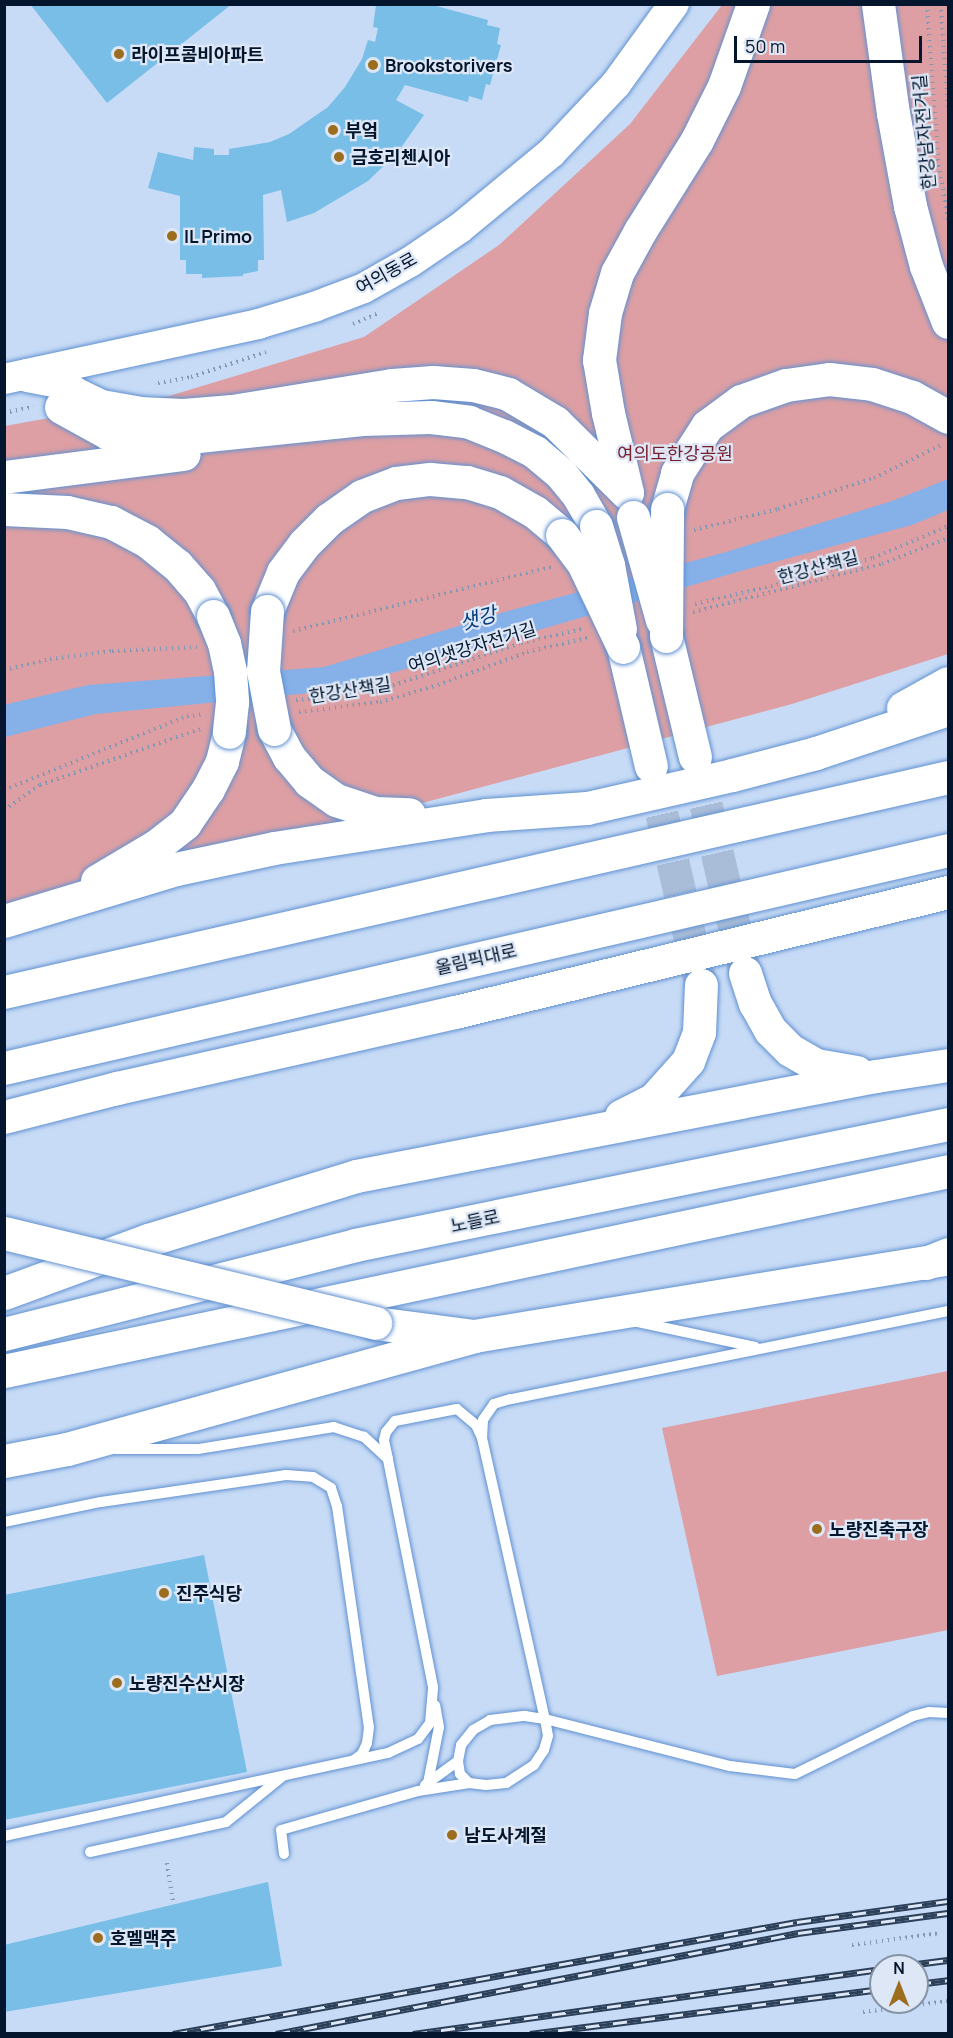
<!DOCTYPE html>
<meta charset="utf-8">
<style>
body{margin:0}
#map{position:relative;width:953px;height:2038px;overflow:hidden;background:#c7dbf6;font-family:Manrope,"Noto Sans KR",sans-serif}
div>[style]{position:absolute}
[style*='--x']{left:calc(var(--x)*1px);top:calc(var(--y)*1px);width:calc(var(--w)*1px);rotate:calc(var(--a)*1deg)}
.green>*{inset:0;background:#dd9fa3}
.water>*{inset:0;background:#86b0e8}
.building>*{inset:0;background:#78bee7}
.primary-tunnel>*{height:33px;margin-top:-16.5px;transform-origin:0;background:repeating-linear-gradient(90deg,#aabdd8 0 33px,transparent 0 49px)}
.path>*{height:4px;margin-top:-2px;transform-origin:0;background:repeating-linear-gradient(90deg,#8497b1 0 1.5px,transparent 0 6px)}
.roads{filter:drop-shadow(0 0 2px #6191d1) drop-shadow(0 0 2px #6191d1)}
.service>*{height:10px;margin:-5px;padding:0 5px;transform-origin:5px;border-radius:5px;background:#fff}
.secondary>*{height:30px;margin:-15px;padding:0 15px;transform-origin:15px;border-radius:15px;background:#fff}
.primary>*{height:33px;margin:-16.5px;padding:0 16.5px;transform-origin:16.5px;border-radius:16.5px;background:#fff}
.trunk>*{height:33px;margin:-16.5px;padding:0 16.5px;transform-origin:16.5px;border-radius:16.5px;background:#fff}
.rail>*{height:7px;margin-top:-3.5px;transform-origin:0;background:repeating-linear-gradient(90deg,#dde7f5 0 14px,#2c3f58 0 28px);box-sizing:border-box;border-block:2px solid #2c3f58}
.bridges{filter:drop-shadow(0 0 2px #6191d1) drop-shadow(0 0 2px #6191d1)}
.primary-bridge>*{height:33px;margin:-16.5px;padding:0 16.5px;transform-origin:16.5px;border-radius:16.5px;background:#fff}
.trunk-bridge>*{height:33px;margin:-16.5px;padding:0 16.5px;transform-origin:16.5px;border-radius:16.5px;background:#fff}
.dots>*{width:16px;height:16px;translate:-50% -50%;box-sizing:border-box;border:3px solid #dde7f5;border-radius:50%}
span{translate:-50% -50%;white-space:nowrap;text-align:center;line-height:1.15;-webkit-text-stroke:4.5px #dde7f5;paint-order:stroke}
.poi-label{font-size:18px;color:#04162e;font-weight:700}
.left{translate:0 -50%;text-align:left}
.street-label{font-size:18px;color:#04162e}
.park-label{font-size:18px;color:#771e2d}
.water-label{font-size:20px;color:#003b7b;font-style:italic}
.frame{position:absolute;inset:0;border:6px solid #04162e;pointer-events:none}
.north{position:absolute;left:869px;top:1954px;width:60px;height:60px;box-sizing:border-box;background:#dde7f5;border:2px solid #8693a5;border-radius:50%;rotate:0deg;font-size:16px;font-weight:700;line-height:24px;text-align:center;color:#04162e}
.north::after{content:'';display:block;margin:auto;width:21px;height:27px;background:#9c6d1f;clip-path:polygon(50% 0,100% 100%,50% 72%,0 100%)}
.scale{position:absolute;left:734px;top:36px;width:188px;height:27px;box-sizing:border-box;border:3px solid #04162e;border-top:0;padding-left:8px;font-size:18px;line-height:21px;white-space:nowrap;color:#04162e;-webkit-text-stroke:4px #dde7f5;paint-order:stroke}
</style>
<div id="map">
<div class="green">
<div style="clip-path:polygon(722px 5px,948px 5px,948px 654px,792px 704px,5px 915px,5px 426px,169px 396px,364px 337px,499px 245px,630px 124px)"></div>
<div style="clip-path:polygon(948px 1371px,948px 1630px,717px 1676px,662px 1428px)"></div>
</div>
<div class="water">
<div style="clip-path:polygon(948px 479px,948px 510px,912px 525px,744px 570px,330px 691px,96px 714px,5px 737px,4px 705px,12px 703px,88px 685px,324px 667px,504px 612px,726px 552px,892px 501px)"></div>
</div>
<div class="building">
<div style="clip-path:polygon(30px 4px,232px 4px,107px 103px)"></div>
<div style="clip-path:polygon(429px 4px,488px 20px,487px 25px,500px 28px,497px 44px,501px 45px,490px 85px,486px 84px,482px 100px,469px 96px,468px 102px,405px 85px,396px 100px,424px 115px,398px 152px,368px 181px,314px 213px,287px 222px,281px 190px,263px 195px,264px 260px,258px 260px,258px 271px,243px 274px,243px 276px,202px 278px,202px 274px,186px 274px,186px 260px,180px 260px,180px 196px,148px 188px,158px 152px,193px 160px,194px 147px,214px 149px,214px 155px,229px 155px,229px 149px,270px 142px,289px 134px,328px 107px,345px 87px,362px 59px,368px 40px,375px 42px,378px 28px,373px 27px,376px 5px)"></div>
<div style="clip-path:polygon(204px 1555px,247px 1772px,4px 1820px,4px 1595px)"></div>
<div style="clip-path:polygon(268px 1882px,282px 1966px,4px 2012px,4px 1945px)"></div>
</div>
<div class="primary-tunnel">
<div style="--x:695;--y:757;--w:221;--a:76.9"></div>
<div style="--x:651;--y:766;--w:220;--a:77.1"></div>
</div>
<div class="path">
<div style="--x:927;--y:4;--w:155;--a:85.9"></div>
<div style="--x:938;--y:159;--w:63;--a:80.8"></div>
<div style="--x:941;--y:4;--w:107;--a:86.3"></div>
<div style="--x:353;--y:324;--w:26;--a:-23"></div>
<div style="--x:158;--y:383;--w:34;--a:-10"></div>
<div style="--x:191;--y:377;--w:79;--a:-18.4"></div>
<div style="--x:4;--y:413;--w:30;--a:-12"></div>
<div style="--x:694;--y:530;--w:87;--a:-14"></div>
<div style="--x:778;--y:509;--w:101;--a:-17.9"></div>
<div style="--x:874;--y:478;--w:75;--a:-26.2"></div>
<div style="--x:695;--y:604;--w:91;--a:-13.3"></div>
<div style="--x:784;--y:583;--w:92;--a:-15.7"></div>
<div style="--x:873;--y:558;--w:82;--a:-23.1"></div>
<div style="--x:693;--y:612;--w:195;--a:-14.3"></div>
<div style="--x:882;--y:564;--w:71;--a:-21.5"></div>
<div style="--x:293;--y:631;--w:266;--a:-13.9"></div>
<div style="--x:4;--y:670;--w:47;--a:-13.4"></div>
<div style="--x:50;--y:659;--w:63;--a:-7.4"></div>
<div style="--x:112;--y:651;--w:85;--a:-2.7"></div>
<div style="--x:296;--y:700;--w:81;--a:-6.4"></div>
<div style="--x:376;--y:691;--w:153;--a:-18.3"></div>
<div style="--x:521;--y:643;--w:63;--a:-12.9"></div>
<div style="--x:299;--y:712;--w:82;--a:-7"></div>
<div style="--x:380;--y:702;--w:60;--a:-16.3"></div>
<div style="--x:438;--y:685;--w:95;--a:-20.3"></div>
<div style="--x:527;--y:652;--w:62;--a:-13.1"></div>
<div style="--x:4;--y:790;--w:197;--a:-22"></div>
<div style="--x:187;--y:716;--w:16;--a:-7"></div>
<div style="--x:4;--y:810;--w:44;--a:-34.8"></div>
<div style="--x:40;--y:785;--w:170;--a:-19.3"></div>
<div style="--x:167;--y:1863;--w:40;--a:81.5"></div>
<div style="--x:852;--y:1945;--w:89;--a:-7.8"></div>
<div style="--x:863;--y:2012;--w:86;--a:-7.4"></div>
</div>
<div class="roads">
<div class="service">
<div style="--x:948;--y:1311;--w:447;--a:168.6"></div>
<div style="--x:510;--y:1399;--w:17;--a:163"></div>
<div style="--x:494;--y:1404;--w:19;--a:125"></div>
<div style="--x:483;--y:1420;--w:18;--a:93"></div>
<div style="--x:482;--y:1438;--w:288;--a:77.4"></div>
<div style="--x:545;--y:1719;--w:191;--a:14.3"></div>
<div style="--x:730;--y:1766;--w:65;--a:7"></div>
<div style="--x:795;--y:1774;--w:131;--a:-26.2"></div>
<div style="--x:913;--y:1716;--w:16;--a:-14"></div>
<div style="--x:929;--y:1712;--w:19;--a:3"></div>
<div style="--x:633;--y:1321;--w:125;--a:12"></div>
<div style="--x:388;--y:1459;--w:19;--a:-102"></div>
<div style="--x:384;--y:1440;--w:8;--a:-76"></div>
<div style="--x:386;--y:1432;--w:14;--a:-51"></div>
<div style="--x:395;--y:1421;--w:63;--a:-11"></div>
<div style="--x:457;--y:1409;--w:25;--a:40"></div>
<div style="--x:476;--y:1425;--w:14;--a:65"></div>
<div style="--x:4;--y:1522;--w:99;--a:-11.7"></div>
<div style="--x:101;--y:1502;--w:187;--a:-8.3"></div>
<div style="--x:286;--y:1475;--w:27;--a:4"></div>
<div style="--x:313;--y:1477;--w:21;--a:31"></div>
<div style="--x:331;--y:1488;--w:19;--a:72"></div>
<div style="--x:337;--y:1506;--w:223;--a:81.8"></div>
<div style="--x:369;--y:1727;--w:16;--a:97"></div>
<div style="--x:367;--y:1743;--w:12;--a:114"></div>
<div style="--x:362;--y:1754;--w:10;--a:143"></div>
<div style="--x:525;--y:1716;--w:20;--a:9"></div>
<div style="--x:545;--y:1719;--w:17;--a:80"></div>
<div style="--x:548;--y:1736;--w:15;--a:106"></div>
<div style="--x:544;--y:1750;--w:18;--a:124"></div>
<div style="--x:534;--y:1765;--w:33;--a:147"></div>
<div style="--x:506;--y:1783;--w:20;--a:174"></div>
<div style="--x:486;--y:1785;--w:17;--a:-173"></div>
<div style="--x:469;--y:1783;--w:13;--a:-135"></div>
<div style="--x:460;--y:1774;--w:13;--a:-99"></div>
<div style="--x:458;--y:1761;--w:16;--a:-79"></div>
<div style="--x:461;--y:1745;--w:19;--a:-51"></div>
<div style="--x:473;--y:1730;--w:20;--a:-30"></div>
<div style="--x:490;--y:1720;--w:35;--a:-7"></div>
<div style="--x:428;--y:1783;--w:57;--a:-78.9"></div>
<div style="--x:439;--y:1727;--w:22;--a:-100"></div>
<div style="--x:425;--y:1785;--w:41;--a:-36"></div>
<div style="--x:4;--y:1836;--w:393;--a:-12.2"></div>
<div style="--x:388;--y:1753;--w:33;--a:-25"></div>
<div style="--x:418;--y:1739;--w:20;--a:-53"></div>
<div style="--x:430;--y:1723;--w:36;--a:-85"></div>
<div style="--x:433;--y:1687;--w:232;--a:-101.2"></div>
<div style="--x:388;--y:1459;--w:33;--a:-137"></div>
<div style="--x:364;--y:1437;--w:32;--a:-162"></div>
<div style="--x:334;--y:1427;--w:138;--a:170.8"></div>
<div style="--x:198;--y:1449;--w:82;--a:180"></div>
<div style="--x:90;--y:1852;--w:139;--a:-12.4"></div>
<div style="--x:226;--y:1822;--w:73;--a:-38.9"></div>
<div style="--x:284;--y:1854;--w:24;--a:-97"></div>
<div style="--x:281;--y:1830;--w:142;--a:-15.9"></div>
<div style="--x:418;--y:1791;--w:52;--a:-8.9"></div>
</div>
<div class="secondary">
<div style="--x:4;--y:379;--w:260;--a:-12.2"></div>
<div style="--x:258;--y:324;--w:59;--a:-16.9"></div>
<div style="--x:314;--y:307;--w:53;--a:-20.8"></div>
<div style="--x:364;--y:288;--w:53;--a:-29.5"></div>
<div style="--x:410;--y:262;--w:60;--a:-34.2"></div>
<div style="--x:460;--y:228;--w:118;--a:-39.5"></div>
<div style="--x:551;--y:153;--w:95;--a:-46.7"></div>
<div style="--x:616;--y:84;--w:99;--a:-54.1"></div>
</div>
<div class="primary">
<div style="--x:27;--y:375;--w:32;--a:11"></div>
<div style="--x:58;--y:381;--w:20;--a:37"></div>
<div style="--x:74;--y:393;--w:30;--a:26"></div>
<div style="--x:101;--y:406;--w:39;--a:10"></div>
<div style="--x:139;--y:413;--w:44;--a:2.6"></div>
<div style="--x:183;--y:415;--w:49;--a:-4.7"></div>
<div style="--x:232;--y:411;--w:162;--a:-9.2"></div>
<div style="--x:392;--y:385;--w:41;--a:-4.2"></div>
<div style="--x:433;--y:382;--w:40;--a:4.3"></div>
<div style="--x:473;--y:385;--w:36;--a:14"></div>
<div style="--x:508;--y:394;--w:55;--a:30.8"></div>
<div style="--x:555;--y:422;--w:101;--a:44.6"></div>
<div style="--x:61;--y:407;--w:54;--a:29"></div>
<div style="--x:108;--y:433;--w:43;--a:6.6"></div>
<div style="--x:151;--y:438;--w:47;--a:-2.4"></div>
<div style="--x:198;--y:436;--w:165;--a:-5.9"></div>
<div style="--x:362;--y:419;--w:69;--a:-1.7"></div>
<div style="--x:431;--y:417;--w:38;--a:7"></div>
<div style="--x:469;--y:422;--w:38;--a:22"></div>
<div style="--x:504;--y:436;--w:35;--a:27"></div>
<div style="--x:535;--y:452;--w:34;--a:40"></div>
<div style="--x:561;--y:474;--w:27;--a:51"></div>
<div style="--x:578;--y:495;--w:36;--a:60"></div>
<div style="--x:4;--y:477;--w:181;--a:-7.3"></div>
<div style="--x:627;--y:492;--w:81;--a:-103.5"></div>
<div style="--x:608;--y:413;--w:54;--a:-99.6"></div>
<div style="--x:599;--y:360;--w:47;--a:-82.7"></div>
<div style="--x:605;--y:313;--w:42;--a:-73.3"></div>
<div style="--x:617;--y:273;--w:48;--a:-61.3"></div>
<div style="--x:640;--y:231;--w:107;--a:-57.9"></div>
<div style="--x:697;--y:140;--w:60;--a:-63.4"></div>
<div style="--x:724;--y:86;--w:87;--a:-70.5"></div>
<div style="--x:666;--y:636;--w:124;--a:76.5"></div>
<div style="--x:623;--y:647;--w:122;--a:76.8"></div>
<div style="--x:745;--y:973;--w:32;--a:72"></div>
<div style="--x:755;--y:1003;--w:31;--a:61"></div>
<div style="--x:770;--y:1030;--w:28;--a:45"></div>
<div style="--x:790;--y:1050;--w:30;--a:30"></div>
<div style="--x:816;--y:1065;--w:41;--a:9.9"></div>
<div style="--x:621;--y:1116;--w:37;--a:-27"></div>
<div style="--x:654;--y:1099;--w:51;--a:-48.2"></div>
<div style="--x:688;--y:1061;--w:31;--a:-69"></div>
<div style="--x:699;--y:1032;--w:47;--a:-87.6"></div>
<div style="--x:4;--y:1293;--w:153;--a:-20.2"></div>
<div style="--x:148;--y:1240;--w:218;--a:-17.1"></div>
<div style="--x:356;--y:1176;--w:530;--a:-10.89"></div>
<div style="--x:876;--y:1076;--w:73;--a:-8.7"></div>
<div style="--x:4;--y:1334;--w:362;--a:-14.2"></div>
<div style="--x:355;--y:1245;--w:605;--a:-11.53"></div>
<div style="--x:4;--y:1371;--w:965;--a:-11.96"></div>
<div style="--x:4;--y:1461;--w:64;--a:-10.8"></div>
<div style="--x:67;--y:1449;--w:422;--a:-15.5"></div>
<div style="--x:474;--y:1336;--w:480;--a:-9.3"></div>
</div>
<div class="trunk">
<div style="--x:878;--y:4;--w:110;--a:82.2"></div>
<div style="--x:893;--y:113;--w:95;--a:79.6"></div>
<div style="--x:910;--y:206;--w:62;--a:75.1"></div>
<div style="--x:926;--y:266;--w:60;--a:68.6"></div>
<div style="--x:4;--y:509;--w:63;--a:2.7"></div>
<div style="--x:67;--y:512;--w:45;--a:12.8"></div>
<div style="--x:111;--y:522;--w:41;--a:27.8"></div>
<div style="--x:147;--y:541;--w:38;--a:39"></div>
<div style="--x:177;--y:565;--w:33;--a:49"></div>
<div style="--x:199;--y:590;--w:30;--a:62"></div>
<div style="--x:667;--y:509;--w:37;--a:-74"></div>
<div style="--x:677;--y:473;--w:56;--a:-57.4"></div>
<div style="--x:707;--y:426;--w:42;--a:-36.3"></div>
<div style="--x:741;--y:401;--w:48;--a:-19.6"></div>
<div style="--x:786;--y:385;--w:43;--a:-7.9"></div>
<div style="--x:829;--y:379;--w:43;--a:6.6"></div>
<div style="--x:872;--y:384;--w:42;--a:18"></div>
<div style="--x:912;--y:397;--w:41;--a:29.1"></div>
<div style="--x:267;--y:611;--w:42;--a:-67.7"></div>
<div style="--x:283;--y:572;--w:35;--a:-53"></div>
<div style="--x:304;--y:544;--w:35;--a:-45"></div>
<div style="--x:329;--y:519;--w:40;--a:-34.9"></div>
<div style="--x:362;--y:496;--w:36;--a:-21"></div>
<div style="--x:396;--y:483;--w:34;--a:-7"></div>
<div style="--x:430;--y:479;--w:37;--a:5"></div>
<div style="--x:467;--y:482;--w:34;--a:17"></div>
<div style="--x:500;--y:492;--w:40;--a:29.7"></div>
<div style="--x:535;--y:512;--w:35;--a:40"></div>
<div style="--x:903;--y:708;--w:51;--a:-29.1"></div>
<div style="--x:274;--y:729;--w:32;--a:62"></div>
<div style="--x:289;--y:757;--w:31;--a:50"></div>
<div style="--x:309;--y:781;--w:33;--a:35"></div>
<div style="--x:336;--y:800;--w:41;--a:18.4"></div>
<div style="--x:375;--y:813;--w:34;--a:2"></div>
<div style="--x:97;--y:881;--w:69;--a:-30.7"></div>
<div style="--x:156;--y:846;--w:37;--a:-38"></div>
<div style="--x:185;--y:823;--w:41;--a:-55.9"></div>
<div style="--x:208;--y:789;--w:31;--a:-63"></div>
<div style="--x:222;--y:761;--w:30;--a:-76"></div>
<div style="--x:4;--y:921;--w:180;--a:-16.8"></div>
<div style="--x:176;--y:869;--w:100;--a:-12.1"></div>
<div style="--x:274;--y:848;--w:215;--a:-8.8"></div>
<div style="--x:486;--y:815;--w:101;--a:-4"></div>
<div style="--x:587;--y:808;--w:149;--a:-12.8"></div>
<div style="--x:732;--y:775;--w:87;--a:-14.7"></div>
<div style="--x:816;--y:753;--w:139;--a:-18.4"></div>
<div style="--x:4;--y:992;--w:968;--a:-12.83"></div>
<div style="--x:4;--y:1068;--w:969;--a:-13"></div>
<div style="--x:4;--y:1117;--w:117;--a:-14.4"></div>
<div style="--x:117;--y:1088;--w:346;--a:-12.7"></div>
<div style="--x:455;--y:1012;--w:507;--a:-13.68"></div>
<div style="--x:926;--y:1263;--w:24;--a:-22"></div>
<div style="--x:375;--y:1323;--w:100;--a:7.5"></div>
</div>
</div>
<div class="rail">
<div style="--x:901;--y:1966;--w:47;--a:-7.3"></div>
<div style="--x:917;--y:1984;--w:31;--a:-7"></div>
<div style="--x:173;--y:2034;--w:634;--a:-10.18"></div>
<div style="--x:797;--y:1922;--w:152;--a:-7.9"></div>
<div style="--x:276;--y:2034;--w:532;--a:-10.95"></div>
<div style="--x:798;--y:1933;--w:151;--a:-7.6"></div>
<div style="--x:413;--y:2034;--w:472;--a:-7.9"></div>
<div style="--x:530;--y:2034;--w:354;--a:-7.3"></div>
</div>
<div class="bridges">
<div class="primary-bridge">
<div style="--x:633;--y:517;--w:107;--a:74.3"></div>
<div style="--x:596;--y:526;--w:41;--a:72.9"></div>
<div style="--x:608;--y:565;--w:65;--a:79.4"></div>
</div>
<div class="trunk-bridge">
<div style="--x:562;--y:535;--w:35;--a:53"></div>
<div style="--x:583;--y:563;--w:93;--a:64.5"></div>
<div style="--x:267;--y:611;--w:60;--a:93.8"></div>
<div style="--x:263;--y:671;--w:59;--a:79.3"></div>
<div style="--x:213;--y:616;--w:29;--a:68"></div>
<div style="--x:224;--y:643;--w:29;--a:78"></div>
<div style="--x:230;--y:671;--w:31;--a:86"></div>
<div style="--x:232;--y:702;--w:30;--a:96"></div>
<div style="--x:666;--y:636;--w:127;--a:-89.5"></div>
<div style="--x:4;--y:1233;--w:382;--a:13.6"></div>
</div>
</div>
<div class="dots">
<div style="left:119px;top:54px;background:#9c6d1f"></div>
<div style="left:373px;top:65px;background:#9c6d1f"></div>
<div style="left:333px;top:130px;background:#9c6d1f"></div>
<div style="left:339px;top:157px;background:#9c6d1f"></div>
<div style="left:172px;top:236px;background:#9c6d1f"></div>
<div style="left:817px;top:1529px;background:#9c6d1f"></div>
<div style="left:164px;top:1593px;background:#9c6d1f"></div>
<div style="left:117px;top:1683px;background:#9c6d1f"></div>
<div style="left:452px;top:1835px;background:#9c6d1f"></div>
<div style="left:98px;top:1938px;background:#9c6d1f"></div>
</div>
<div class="poi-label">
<span class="left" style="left:131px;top:54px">라이프콤비아파트</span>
<span class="left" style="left:385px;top:65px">Brookstorivers</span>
<span class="left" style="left:345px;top:130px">부엌</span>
<span class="left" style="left:351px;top:157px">금호리첸시아</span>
<span class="left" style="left:184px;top:236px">IL Primo</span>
<span class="left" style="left:829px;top:1529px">노량진축구장</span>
<span class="left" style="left:176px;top:1593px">진주식당</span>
<span class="left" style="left:129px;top:1683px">노량진수산시장</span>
<span class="left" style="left:464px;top:1835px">남도사계절</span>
<span class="left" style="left:110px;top:1938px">호멜맥주</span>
</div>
<div class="street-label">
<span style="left:924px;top:132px;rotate:-95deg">한강남자전거길</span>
<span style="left:386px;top:273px;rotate:-29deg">여의동로</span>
<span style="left:818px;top:567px;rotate:-15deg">한강산책길</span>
<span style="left:472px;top:647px;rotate:-17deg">여의샛강자전거길</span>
<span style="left:350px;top:690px;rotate:-9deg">한강산책길</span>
<span style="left:476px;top:959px;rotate:-13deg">올림픽대로</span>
<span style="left:475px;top:1221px;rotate:-12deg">노들로</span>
</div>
<div class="park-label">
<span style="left:675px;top:453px">여의도한강공원</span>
</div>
<div class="water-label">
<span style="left:478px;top:618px;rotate:-16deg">샛강</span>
</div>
<div class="frame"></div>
<div class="north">N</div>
<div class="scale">50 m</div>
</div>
